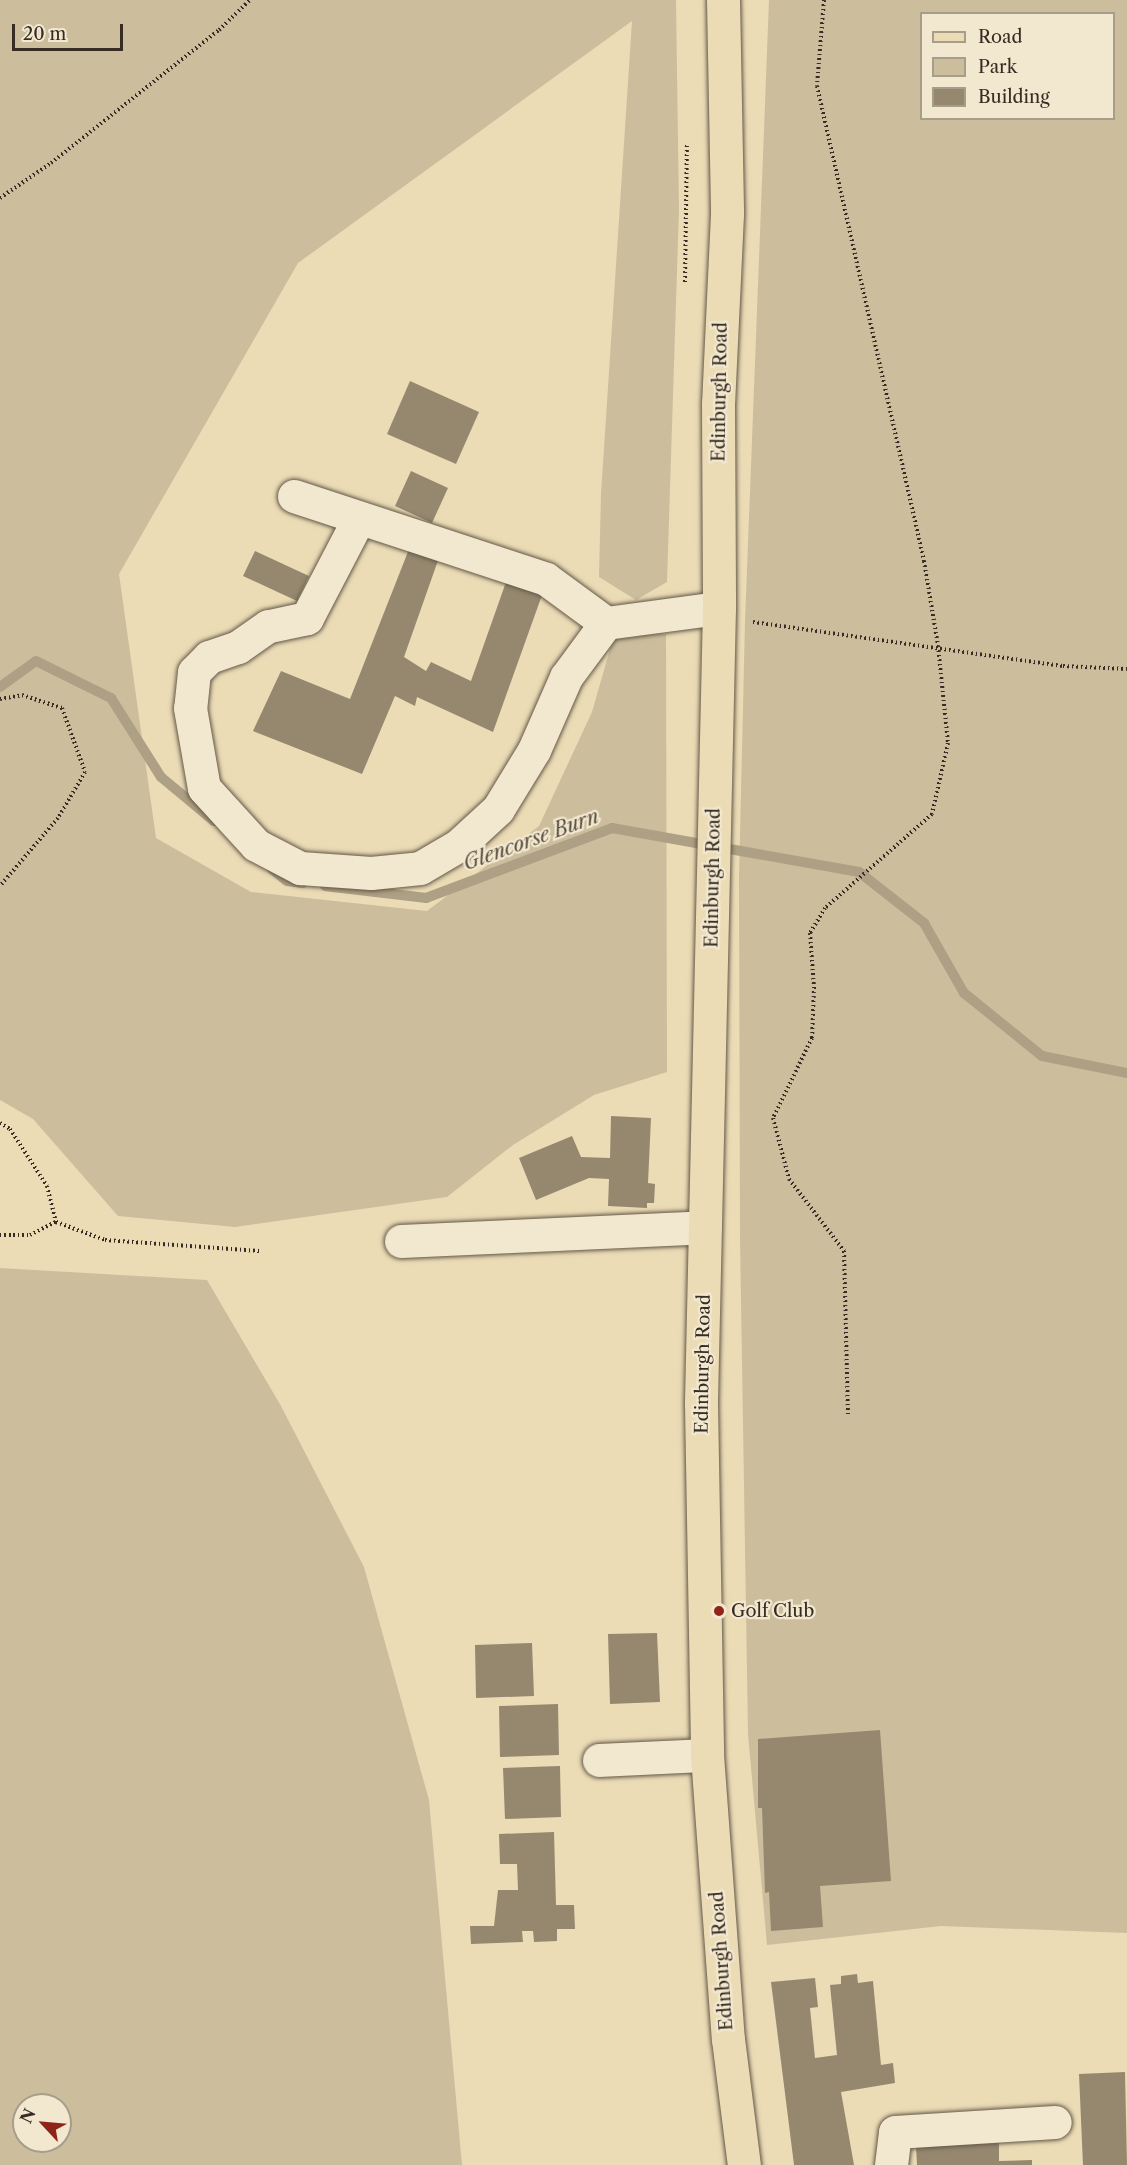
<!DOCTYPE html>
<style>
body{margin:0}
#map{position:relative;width:1127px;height:2165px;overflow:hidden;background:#ebdcb6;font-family:"Libre Caslon Text",serif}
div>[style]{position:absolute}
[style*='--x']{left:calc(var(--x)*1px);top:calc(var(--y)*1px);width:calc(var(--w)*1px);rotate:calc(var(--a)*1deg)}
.green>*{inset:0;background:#ccbe9d}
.stream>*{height:10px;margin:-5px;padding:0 5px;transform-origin:5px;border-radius:5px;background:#aea084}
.building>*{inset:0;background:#95886f}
.path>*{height:4px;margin-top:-2px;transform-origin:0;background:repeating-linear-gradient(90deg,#372c23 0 1.5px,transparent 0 4.5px)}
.roads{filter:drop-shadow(0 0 2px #645848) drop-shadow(0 0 2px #645848)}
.minor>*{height:33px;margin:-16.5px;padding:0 16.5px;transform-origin:16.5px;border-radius:16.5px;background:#f2e8d0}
.major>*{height:33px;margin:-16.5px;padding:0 16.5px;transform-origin:16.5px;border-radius:16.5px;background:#ebdcb6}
.dots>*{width:16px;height:16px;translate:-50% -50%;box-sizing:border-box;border:3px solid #f2e8d0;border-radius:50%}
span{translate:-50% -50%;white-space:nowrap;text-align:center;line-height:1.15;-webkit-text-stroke:4.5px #f2e8d0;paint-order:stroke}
.street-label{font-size:18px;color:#372c23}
.poi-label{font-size:18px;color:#372c23}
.left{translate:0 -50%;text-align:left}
.water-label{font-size:20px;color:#5b4f40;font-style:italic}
.legend{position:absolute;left:920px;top:12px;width:195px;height:108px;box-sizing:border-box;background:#f2e8d0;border:2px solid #a79d8b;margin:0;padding:8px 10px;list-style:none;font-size:18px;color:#372c23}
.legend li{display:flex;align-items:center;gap:12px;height:30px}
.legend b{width:30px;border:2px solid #a79d8b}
.north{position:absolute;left:12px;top:2093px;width:60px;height:60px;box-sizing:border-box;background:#f2e8d0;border:2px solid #a79d8b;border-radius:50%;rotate:296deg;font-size:16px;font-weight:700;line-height:24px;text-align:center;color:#372c23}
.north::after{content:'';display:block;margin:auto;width:21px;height:27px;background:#8f2418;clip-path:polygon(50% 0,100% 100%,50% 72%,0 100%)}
.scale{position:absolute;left:12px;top:24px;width:111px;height:27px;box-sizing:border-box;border:3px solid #372c23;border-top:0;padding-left:8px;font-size:18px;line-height:21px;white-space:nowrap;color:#372c23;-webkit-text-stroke:4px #f2e8d0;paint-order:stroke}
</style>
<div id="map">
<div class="green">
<div style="clip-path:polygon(0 0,676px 0,679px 210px,667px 582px,636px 600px,599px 577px,601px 494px,632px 21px,298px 263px,119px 574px,156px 838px,251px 892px,427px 911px,539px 826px,592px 712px,614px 635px,666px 634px,667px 1072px,594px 1095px,513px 1145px,447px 1197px,235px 1227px,118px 1216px,33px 1119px,0 1100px)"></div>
<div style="clip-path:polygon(evenodd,769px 0,1127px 0,1127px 1933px,941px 1926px,767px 1945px,748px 1734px,740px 1238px,739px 877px,745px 621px,769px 0,922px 14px,1114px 14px,1114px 118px,922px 118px,922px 14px)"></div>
<div style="clip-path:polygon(evenodd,0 1268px,207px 1280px,281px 1406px,364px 1567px,429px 1800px,462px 2165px,0 2165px,0 1268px,24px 2105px,60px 2105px,60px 2141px,24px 2141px,24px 2105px)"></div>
</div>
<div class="stream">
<div style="--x:0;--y:687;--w:44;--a:-35.8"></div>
<div style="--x:36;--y:661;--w:84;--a:26.3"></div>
<div style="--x:111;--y:698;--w:93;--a:57.7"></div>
<div style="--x:161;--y:777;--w:69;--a:39.7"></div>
<div style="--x:272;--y:869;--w:19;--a:39"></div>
<div style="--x:287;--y:881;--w:16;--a:7"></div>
<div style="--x:325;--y:886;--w:102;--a:6.8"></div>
<div style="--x:426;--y:898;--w:199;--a:-20.6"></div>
<div style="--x:612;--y:828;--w:251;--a:10.1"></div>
<div style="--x:859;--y:872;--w:83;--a:38.1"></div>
<div style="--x:924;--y:923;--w:81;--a:60.3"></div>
<div style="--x:964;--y:993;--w:100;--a:38.9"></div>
<div style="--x:1042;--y:1056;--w:87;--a:11.3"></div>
</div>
<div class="building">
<div style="clip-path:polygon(410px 381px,479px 412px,456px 464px,387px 434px)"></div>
<div style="clip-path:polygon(411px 471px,448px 488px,432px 523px,395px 506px)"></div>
<div style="clip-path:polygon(413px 539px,441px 552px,404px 657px,426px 671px,431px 662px,471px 681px,511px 568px,546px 584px,493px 732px,417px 697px,415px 706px,395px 696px,362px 774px,253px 731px,281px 671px,350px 699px)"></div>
<div style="clip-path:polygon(255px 551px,309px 576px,297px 601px,243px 576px)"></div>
<div style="clip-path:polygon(611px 1116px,651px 1118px,648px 1183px,655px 1184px,654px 1203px,647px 1203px,647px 1208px,608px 1206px,609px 1179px,589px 1178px,536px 1200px,519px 1158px,572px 1136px,581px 1157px,610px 1158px)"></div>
<div style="clip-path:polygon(657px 1633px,660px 1702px,610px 1704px,608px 1634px)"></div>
<div style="clip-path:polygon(532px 1643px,534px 1696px,476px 1698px,475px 1645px)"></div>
<div style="clip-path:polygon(558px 1704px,559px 1755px,500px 1757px,499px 1706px)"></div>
<div style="clip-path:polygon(880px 1730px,891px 1881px,820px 1886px,823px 1927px,771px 1931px,769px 1892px,765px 1893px,762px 1808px,758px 1808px,758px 1739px)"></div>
<div style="clip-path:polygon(560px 1766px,561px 1817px,505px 1819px,503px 1768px)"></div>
<div style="clip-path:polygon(554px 1832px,556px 1905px,574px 1905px,575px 1929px,557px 1929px,557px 1941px,534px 1942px,533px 1931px,522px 1931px,523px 1942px,471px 1944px,470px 1926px,494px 1926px,498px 1890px,518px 1890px,517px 1864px,500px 1864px,499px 1834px)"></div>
<div style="clip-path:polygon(857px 1974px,858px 1983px,873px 1981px,881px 2065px,893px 2063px,895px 2083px,841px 2092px,854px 2165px,794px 2165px,771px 1982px,815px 1978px,818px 2007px,810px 2008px,815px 2058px,837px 2055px,830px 1985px,841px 1984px,841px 1976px)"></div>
<div style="clip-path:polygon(1125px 2072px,1127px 2165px,1083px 2165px,1079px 2074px)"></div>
<div style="clip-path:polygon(999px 2143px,999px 2161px,1032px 2160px,1032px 2165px,917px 2165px,916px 2147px)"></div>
</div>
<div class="path">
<div style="--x:824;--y:0;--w:86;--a:94.7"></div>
<div style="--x:817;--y:86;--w:487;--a:77.3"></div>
<div style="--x:924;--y:561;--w:86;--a:80.6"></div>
<div style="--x:938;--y:646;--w:98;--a:84.1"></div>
<div style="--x:948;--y:743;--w:73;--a:102.7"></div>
<div style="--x:932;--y:814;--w:142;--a:138.7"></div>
<div style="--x:825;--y:908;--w:29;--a:121"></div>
<div style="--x:810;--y:933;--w:54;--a:85.8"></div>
<div style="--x:814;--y:987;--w:51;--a:92.2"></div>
<div style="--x:812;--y:1038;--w:89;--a:116"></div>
<div style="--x:773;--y:1118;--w:63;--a:75.3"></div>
<div style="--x:789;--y:1179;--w:91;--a:52.6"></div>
<div style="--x:844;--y:1251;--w:164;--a:88.6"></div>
<div style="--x:0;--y:198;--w:62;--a:-34.5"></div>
<div style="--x:51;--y:163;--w:214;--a:-38.4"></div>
<div style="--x:219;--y:30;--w:43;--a:-44.1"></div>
<div style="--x:685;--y:282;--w:137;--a:-89.2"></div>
<div style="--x:753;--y:622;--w:313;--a:8.1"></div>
<div style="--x:1063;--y:666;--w:64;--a:2.7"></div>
<div style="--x:0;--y:699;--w:22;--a:-10"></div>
<div style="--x:22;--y:695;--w:42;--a:18"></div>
<div style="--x:62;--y:708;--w:68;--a:70.2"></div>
<div style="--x:85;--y:772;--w:53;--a:120.4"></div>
<div style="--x:58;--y:818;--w:89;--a:130.5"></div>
<div style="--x:0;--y:1123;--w:12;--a:31"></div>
<div style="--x:10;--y:1129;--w:68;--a:57"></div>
<div style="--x:47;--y:1186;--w:37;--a:76"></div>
<div style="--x:0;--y:1235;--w:30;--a:0"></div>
<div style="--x:30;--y:1235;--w:29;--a:-27"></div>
<div style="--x:56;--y:1222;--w:52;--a:20.2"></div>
<div style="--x:105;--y:1240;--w:155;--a:4.1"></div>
</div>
<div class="roads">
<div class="minor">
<div style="--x:294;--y:496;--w:265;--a:18.2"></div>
<div style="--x:546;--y:579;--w:74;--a:36.3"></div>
<div style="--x:606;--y:623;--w:114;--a:-7.6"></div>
<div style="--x:359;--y:518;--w:113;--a:117.5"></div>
<div style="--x:307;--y:618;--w:40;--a:168"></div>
<div style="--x:268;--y:626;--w:37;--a:145"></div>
<div style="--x:238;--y:647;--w:31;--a:161"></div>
<div style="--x:209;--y:657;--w:21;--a:135"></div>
<div style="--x:194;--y:672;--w:36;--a:96"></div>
<div style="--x:190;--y:708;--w:81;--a:80.1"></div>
<div style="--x:204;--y:788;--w:77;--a:47.6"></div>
<div style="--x:256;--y:845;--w:50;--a:27.6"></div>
<div style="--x:300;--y:868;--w:71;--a:4"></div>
<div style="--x:371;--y:873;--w:49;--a:-5.8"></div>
<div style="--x:420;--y:868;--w:45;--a:-30.5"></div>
<div style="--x:459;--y:845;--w:53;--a:-42.7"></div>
<div style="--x:498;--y:809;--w:69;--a:-58.6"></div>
<div style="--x:534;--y:750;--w:80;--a:-66.3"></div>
<div style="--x:566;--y:677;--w:67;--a:-53.5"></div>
<div style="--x:401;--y:1241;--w:304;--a:-2.6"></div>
<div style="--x:599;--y:1760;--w:108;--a:-2.7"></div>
<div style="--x:891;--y:2165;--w:33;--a:-83"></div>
<div style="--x:895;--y:2132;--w:160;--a:-3.6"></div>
</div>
<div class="major">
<div style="--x:723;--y:0;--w:214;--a:88.9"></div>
<div style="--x:727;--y:214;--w:189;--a:92.7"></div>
<div style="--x:718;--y:403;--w:205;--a:89.7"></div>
<div style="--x:719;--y:608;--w:795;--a:91.3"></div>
<div style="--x:701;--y:1403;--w:352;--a:89"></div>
<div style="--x:707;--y:1755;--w:285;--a:85.8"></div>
<div style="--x:728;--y:2039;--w:127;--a:82.8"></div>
</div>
</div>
<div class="dots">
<div style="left:719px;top:1611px;background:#8f2418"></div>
</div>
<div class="street-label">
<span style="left:720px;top:392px;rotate:-89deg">Edinburgh Road</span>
<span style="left:713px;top:878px;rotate:-89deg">Edinburgh Road</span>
<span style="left:703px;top:1364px;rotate:-89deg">Edinburgh Road</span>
<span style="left:722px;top:1961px;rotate:-94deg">Edinburgh Road</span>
</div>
<div class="poi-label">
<span class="left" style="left:731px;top:1611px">Golf Club</span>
</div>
<div class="water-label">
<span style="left:531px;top:840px;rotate:-20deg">Glencorse Burn</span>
</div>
<ul class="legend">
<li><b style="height:8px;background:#ebdcb6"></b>Road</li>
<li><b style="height:16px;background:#ccbe9d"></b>Park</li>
<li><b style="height:16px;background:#95886f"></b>Building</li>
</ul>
<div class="north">N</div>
<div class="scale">20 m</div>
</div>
